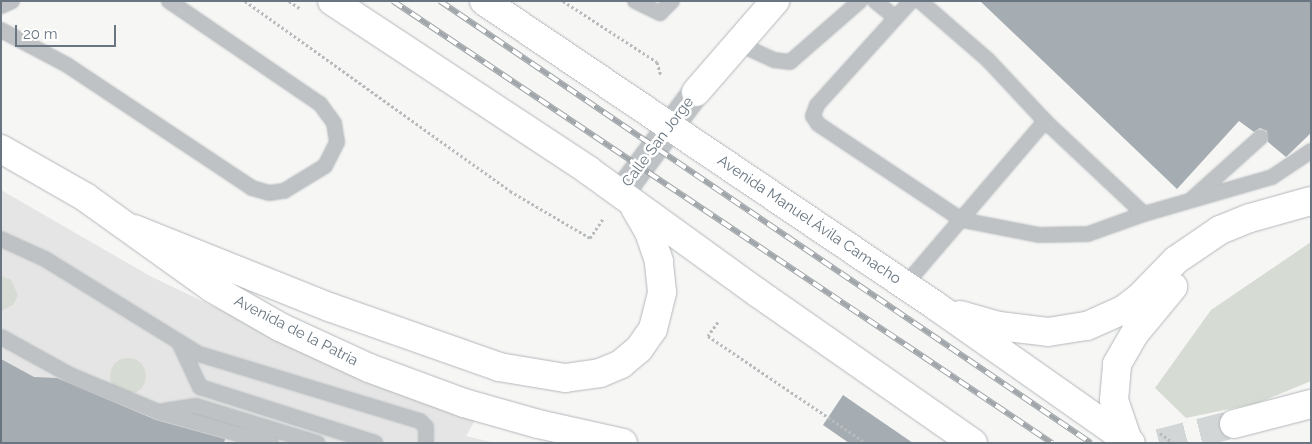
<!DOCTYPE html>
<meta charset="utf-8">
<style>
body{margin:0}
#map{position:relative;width:1312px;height:444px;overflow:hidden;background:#f6f6f4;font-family:Raleway,sans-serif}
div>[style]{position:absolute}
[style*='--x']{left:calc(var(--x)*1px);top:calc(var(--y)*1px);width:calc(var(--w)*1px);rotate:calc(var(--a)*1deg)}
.built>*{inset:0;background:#e4e5e4}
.green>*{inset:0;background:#d6dbd3}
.round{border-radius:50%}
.building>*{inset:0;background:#a6adb2}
.primary-tunnel>*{height:28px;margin-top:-14px;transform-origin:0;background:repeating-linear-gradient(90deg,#d3d6d7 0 28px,transparent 0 42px)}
.path>*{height:3px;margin-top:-1.5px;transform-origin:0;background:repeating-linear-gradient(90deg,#b8bbbd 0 2.5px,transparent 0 5px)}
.roads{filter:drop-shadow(0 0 1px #b3b7bb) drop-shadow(0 0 1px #b3b7bb)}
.lane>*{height:14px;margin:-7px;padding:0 7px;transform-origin:7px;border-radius:7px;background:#bec2c5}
.street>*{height:26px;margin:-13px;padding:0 13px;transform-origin:13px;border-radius:13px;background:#bec2c5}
.secondary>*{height:28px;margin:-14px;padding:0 14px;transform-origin:14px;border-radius:14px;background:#fff}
.primary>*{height:28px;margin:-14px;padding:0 14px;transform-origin:14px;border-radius:14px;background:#fff}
.rail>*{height:5.5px;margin-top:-2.75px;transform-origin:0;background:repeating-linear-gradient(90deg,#fff 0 11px,#a0a6aa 0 22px);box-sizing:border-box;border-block:1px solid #a0a6aa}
span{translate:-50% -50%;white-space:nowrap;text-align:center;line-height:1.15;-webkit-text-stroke:5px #fff;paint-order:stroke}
.street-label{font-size:15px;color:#697681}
.frame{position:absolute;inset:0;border:2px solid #697681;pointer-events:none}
.scale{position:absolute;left:15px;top:25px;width:101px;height:22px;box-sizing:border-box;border:2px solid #697681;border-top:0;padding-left:6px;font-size:15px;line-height:18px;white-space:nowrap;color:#697681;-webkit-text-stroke:4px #fff;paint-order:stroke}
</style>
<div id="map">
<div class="built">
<div style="clip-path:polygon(1px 190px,150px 276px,362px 378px,477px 417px,466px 436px,495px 443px,1px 443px)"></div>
</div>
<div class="green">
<div style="clip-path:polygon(1311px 242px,1311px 381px,1258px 403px,1186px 418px,1155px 388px,1211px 310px)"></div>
<div style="clip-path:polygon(1px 276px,11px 280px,18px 295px,13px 305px,1px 311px)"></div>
<div class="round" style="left:110px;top:358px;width:36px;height:36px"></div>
</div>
<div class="building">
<div style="clip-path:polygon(980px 1px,1311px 1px,1311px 133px,1286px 157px,1268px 142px,1267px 131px,1260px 128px,1254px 132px,1239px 121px,1177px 189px)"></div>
<div style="clip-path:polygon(1px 359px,34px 377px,57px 378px,156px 420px,225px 439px,224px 443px,1px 443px)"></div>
<div style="clip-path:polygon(843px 395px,913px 443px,849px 443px,823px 425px)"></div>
</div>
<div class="primary-tunnel">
<div style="--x:1159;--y:443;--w:77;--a:-14.2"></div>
</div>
<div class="path">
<div style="--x:245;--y:1;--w:326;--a:35.6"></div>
<div style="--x:510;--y:191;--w:93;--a:30.4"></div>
<div style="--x:590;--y:238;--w:23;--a:-56"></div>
<div style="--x:289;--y:1;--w:14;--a:34"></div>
<div style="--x:563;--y:1;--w:112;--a:33"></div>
<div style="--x:657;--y:62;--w:15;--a:74"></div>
<div style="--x:718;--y:322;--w:17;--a:126"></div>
<div style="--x:708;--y:336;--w:191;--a:34.1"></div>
<div style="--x:1160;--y:433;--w:17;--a:36"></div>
</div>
<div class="roads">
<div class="lane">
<div style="--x:635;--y:1;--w:28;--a:26"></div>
<div style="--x:660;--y:13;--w:17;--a:-45"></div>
<div style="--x:875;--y:1;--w:26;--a:39"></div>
<div style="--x:911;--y:1;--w:140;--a:132.1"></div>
<div style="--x:817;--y:105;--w:12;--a:110"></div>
<div style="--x:813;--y:116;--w:9;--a:58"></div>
<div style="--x:818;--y:124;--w:173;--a:33.7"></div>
<div style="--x:962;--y:220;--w:78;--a:11"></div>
<div style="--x:1039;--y:235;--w:49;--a:-1.2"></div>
<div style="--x:1088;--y:234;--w:59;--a:-19.7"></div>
<div style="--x:920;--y:1;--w:90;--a:40.9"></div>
<div style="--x:988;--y:60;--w:83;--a:46.9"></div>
<div style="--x:1;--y:6;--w:12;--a:-24"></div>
<div style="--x:1;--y:30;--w:75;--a:27.9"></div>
<div style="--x:67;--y:65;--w:222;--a:33.6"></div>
<div style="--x:252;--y:188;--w:18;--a:16"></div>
<div style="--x:269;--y:193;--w:15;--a:-8"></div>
<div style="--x:284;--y:191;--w:48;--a:-31.4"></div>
<div style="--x:325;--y:166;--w:27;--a:-63"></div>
<div style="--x:337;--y:142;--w:19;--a:-99"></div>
<div style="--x:334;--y:123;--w:24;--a:-126"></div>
<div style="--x:320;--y:104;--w:183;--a:-145.7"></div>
<div style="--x:737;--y:43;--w:41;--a:24.7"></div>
<div style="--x:774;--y:60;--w:16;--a:7"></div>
<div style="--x:790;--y:62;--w:93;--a:-41.1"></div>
<div style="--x:1193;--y:198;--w:91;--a:-41.9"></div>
<div style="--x:1;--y:239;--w:48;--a:24.4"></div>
<div style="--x:45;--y:259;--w:181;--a:31.7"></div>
<div style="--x:199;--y:354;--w:231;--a:16.9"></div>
<div style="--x:420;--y:421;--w:8;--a:45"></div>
<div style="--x:426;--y:427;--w:16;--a:90"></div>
<div style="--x:905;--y:285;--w:216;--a:-49.5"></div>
<div style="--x:1045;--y:121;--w:136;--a:43.2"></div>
<div style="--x:1144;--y:214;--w:133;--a:-16.1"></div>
<div style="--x:1272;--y:177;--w:47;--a:-33.7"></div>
<div style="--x:1;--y:337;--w:79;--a:28.8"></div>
<div style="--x:70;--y:375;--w:96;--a:22.6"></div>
<div style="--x:159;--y:412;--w:116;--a:15.5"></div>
<div style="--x:179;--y:342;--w:50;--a:65"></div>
<div style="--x:200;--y:387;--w:184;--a:17.7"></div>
<div style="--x:164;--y:411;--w:32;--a:-9"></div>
<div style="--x:196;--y:406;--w:127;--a:17"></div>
</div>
<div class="street">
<div style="--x:621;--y:193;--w:126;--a:-53.4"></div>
</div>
<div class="secondary">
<div style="--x:696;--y:92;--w:121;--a:-49"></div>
</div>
<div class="primary">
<div style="--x:332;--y:1;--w:307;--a:33.4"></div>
<div style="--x:588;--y:170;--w:210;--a:35.9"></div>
<div style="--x:758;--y:293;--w:262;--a:34.9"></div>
<div style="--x:484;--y:1;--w:545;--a:34.01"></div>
<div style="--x:936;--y:306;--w:238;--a:35.1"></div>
<div style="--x:1;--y:149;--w:97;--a:29.7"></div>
<div style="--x:85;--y:197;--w:156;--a:35.6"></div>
<div style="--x:212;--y:288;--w:78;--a:29.8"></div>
<div style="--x:280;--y:327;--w:98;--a:24.7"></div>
<div style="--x:369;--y:368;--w:101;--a:20.2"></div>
<div style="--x:464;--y:403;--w:77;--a:15.8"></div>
<div style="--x:538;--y:424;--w:87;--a:12.6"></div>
<div style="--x:134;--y:229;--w:210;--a:21.8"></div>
<div style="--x:329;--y:307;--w:180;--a:19.4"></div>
<div style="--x:499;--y:367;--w:67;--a:9.5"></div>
<div style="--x:565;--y:378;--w:35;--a:-8"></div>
<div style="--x:600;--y:373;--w:23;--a:-23"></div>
<div style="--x:621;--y:364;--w:23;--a:-40"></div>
<div style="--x:639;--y:349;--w:24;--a:-55"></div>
<div style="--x:653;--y:329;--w:38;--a:-76"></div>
<div style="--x:662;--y:292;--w:31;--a:-96"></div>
<div style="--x:659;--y:261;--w:31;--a:-109"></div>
<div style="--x:649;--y:232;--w:28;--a:-120"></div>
<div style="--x:960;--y:315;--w:41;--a:15.8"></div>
<div style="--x:999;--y:326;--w:49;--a:7"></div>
<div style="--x:1048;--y:332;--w:39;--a:-9"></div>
<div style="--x:1087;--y:326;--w:39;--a:-24"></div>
<div style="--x:1123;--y:310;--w:20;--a:-37"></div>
<div style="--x:1139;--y:298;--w:53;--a:-45.8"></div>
<div style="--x:1176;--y:260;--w:53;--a:-34.3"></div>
<div style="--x:1220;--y:230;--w:32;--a:-22"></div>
<div style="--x:1250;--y:218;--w:63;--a:-15.6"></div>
<div style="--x:1234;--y:424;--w:80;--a:-14.6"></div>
<div style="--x:1128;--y:441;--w:43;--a:-108.9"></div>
<div style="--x:1114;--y:400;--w:36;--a:-85"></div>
<div style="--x:1117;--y:364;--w:36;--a:-60"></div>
<div style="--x:1135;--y:333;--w:60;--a:-50.4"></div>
</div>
</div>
<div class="rail">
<div style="--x:393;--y:1;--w:794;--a:33.85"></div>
<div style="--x:440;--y:1;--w:787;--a:34.17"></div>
</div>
<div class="street-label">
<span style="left:658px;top:142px;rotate:-53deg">Calle San Jorge</span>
<span style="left:809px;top:220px;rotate:34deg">Avenida Manuel Ávila Camacho</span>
<span style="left:296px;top:331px;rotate:27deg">Avenida de la Patria</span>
</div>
<div class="frame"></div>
<div class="scale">20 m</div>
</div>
